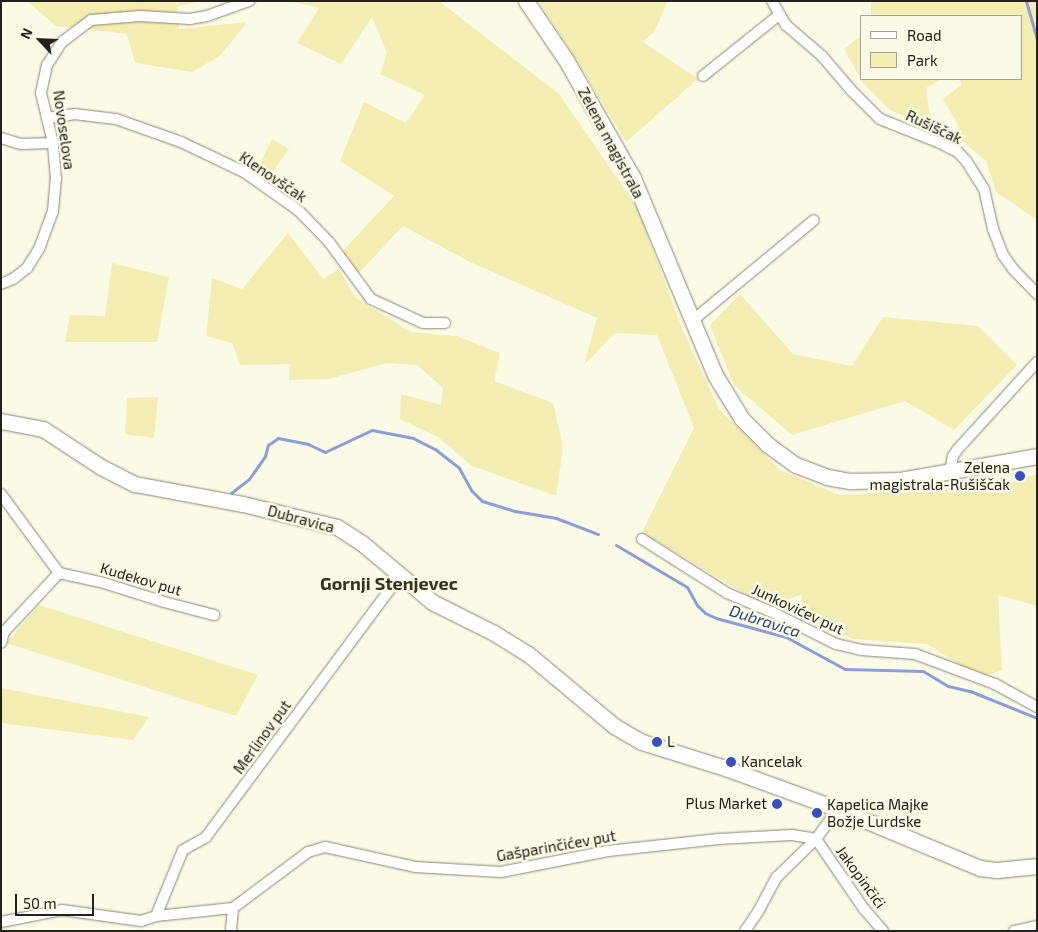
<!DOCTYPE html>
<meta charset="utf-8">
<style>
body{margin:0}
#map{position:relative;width:1038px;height:932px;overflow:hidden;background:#fbfae6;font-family:"Exo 2",sans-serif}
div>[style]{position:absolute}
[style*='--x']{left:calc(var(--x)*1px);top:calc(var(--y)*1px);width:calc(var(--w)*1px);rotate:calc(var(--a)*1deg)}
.green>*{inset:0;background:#f4edb1}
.stream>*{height:3px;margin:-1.5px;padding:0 1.5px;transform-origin:1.5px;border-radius:1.5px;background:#8b9ed9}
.roads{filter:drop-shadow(0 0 1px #898776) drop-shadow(0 0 1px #898776)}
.street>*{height:10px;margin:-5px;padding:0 5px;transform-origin:5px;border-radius:5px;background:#fff}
.secondary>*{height:15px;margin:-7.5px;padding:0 7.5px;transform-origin:7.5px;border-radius:7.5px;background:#fff}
.dots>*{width:14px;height:14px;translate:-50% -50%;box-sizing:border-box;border:2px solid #fbfae6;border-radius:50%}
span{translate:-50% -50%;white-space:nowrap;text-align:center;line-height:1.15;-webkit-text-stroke:5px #fbfae6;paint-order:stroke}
.street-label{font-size:15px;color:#22211b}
.poi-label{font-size:15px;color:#22211b}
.right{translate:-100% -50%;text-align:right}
.left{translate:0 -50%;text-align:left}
.water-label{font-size:16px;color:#2e3f85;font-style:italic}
.quarter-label{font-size:18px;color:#353324;font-weight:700}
.frame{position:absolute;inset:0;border:2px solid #22211b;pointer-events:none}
.legend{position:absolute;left:860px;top:15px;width:162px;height:65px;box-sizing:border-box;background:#fbfae6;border:1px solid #a4a395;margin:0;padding:6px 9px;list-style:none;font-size:15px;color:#22211b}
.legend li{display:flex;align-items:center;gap:10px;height:25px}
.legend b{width:25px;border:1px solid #a4a395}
.north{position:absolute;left:15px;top:15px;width:50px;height:50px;-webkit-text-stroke:4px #fbfae6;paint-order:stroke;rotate:295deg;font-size:14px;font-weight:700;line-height:20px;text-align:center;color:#22211b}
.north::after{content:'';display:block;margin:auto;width:18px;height:22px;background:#22211b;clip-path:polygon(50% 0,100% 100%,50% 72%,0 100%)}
.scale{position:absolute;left:15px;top:894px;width:79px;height:22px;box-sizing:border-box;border:2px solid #22211b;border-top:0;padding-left:6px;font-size:15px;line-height:18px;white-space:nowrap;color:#22211b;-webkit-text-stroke:4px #fbfae6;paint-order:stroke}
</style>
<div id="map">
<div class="green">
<div style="clip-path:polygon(27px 1px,176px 1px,177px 6px,179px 1px,199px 1px,177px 7px,179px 29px,247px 22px,220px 56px,192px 72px,135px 63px,127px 34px,56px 26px)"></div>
<div style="clip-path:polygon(289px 1px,439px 1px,559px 94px,637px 207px,682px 328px,719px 409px,780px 470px,839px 495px,919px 491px,967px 482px,1003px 485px,1037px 474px,1037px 606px,998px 595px,1002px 670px,980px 678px,927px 644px,853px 639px,801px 618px,802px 594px,768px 608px,642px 532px,694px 428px,657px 335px,615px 333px,584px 365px,597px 318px,470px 262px,403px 226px,358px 274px,341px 253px,394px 196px,340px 161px,364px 102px,406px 123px,425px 95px,380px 74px,387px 53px,372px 17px,341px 64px,297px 43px,319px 8px)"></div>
<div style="clip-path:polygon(538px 1px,668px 1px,654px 32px,643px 42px,698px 79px,626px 142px,571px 51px)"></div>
<div style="clip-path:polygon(871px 1px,1037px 1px,1037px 220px,996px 192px,986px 161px,960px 139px,957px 123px,943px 99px,961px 85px,960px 79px,1022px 79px,1022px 16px,871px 16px)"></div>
<div style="clip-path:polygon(862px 35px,862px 79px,942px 79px,926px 88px,931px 123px,917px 122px,890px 110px,863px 83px,844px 49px)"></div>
<div style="clip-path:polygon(272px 139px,289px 149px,265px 182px,255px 173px)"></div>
<div style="clip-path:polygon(288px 233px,323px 279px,339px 269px,355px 297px,411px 332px,457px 336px,500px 353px,494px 381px,553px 403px,563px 448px,556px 496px,472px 466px,438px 437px,400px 419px,401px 394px,441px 405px,443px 388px,417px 365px,387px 363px,329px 379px,289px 380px,290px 364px,240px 365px,232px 343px,206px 336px,212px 278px,242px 289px)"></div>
<div style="clip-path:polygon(112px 263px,169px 277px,157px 342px,65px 342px,70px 315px,105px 316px)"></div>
<div style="clip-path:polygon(740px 294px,793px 354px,852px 366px,883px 317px,978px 326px,1017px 365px,954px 430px,905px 401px,792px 435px,734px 385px,710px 325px)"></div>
<div style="clip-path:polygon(158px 397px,154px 438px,125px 434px,127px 398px)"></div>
<div style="clip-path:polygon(39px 605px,258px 675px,236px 716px,6px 643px)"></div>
<div style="clip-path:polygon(1px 688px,149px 717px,133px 740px,1px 723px)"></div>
</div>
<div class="stream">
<div style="--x:1026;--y:1;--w:40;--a:74"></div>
<div style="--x:231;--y:493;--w:23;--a:-38"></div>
<div style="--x:249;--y:479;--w:28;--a:-55"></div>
<div style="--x:265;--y:456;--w:11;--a:-75"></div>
<div style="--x:268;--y:445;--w:12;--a:-35"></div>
<div style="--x:278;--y:438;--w:31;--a:11"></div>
<div style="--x:308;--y:444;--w:19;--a:25"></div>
<div style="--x:325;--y:452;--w:52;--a:-25.1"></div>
<div style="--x:372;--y:430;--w:42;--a:11"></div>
<div style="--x:413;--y:438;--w:25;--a:27"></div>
<div style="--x:435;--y:449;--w:31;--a:38"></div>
<div style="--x:459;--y:468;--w:26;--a:61"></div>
<div style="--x:472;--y:491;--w:14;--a:45"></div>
<div style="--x:482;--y:501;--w:34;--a:17"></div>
<div style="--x:515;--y:511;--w:42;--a:9.7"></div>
<div style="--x:556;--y:518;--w:45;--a:20.9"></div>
<div style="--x:616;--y:545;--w:82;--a:30.6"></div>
<div style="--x:687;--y:587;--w:21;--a:61"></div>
<div style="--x:697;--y:605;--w:11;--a:45"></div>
<div style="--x:705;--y:613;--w:12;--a:24"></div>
<div style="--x:716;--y:618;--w:73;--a:15.2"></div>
<div style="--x:786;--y:637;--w:67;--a:28.5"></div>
<div style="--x:845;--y:669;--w:78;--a:1.5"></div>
<div style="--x:923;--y:671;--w:29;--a:31"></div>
<div style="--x:948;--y:686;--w:23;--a:13"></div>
<div style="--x:970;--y:691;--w:72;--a:21.9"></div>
</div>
<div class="roads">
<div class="street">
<div style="--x:772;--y:1;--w:28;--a:60"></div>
<div style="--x:786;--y:25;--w:48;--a:40.7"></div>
<div style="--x:822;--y:56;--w:45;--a:49.5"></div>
<div style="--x:851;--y:90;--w:41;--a:45"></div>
<div style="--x:880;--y:119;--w:65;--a:21.8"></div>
<div style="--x:940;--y:143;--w:20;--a:27"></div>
<div style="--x:958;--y:152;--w:13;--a:48"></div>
<div style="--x:967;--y:162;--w:32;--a:58"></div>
<div style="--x:984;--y:189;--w:41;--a:77.3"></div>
<div style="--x:993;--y:229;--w:28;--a:69"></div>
<div style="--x:1003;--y:255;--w:17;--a:54"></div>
<div style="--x:1013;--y:269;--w:35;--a:46"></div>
<div style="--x:703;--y:76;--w:97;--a:-38.8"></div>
<div style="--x:47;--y:118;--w:27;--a:-8"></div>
<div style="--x:74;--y:114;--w:42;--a:6.8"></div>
<div style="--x:116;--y:119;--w:69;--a:19.5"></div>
<div style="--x:181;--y:142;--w:70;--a:25.5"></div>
<div style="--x:244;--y:172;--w:67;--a:35.3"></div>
<div style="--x:299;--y:211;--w:43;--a:45.9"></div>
<div style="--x:329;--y:242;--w:71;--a:53.6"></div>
<div style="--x:371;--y:299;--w:57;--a:24.8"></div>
<div style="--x:423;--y:323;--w:22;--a:0"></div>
<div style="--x:1;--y:138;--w:21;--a:17"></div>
<div style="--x:21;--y:144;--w:32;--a:-2"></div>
<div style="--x:1;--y:284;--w:13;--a:-23"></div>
<div style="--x:13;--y:279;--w:18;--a:-38"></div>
<div style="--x:27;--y:268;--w:22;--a:-58"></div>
<div style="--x:39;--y:249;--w:40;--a:-69.8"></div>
<div style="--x:53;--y:211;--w:32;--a:-85"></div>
<div style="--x:56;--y:179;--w:36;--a:-95"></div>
<div style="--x:53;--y:143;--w:51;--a:-103.5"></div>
<div style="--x:41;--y:93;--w:29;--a:-78"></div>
<div style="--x:47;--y:65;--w:27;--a:-57"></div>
<div style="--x:62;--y:42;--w:36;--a:-37"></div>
<div style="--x:91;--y:20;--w:49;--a:-4.7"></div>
<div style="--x:140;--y:16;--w:50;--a:3.4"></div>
<div style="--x:190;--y:19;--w:17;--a:-10"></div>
<div style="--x:207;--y:16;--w:45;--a:-19.7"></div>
<div style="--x:692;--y:321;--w:158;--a:-39.6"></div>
<div style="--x:950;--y:471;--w:15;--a:-79"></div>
<div style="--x:953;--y:456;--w:7;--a:-56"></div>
<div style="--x:957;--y:450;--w:119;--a:-47.7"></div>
<div style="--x:1;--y:494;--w:98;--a:53.7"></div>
<div style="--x:59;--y:573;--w:81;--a:133"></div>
<div style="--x:4;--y:632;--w:11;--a:105"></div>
<div style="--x:642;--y:539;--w:101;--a:32.4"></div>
<div style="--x:727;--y:593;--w:49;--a:22.9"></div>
<div style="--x:772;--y:612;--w:72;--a:26.6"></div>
<div style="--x:836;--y:644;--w:26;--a:13"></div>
<div style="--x:861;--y:650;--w:54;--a:4.2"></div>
<div style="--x:915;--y:654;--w:85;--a:20.6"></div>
<div style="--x:995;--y:684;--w:48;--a:28.7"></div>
<div style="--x:59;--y:573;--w:46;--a:12.5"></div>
<div style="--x:104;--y:583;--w:63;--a:17.6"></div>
<div style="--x:164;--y:602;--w:52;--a:14.6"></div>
<div style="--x:233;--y:908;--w:94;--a:-36.7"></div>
<div style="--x:308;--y:852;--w:18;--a:-16"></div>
<div style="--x:325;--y:847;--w:92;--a:12.5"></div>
<div style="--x:415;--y:867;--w:86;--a:3.3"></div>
<div style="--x:501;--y:872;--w:109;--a:-11.1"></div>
<div style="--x:608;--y:851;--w:111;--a:-6.2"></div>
<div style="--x:718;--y:839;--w:74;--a:-3.1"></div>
<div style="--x:792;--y:835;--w:24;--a:9"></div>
<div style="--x:816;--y:839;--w:85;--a:55.6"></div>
<div style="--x:864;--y:909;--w:29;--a:49"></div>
<div style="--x:156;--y:916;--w:77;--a:-5.9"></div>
<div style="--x:233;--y:908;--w:23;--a:95"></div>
<div style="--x:1;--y:922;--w:62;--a:-11.1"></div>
<div style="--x:62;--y:910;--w:80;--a:7.9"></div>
<div style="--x:141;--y:921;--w:16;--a:-18"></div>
<div style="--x:156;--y:916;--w:71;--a:-67.8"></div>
<div style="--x:183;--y:850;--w:26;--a:-29"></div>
<div style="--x:206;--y:837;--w:325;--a:-53.4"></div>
<div style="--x:745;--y:931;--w:23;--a:-56"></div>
<div style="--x:758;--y:912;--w:40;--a:-62"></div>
<div style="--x:777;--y:877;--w:54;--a:-44.3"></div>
<div style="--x:816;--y:839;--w:37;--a:-54"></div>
<div style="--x:1014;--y:931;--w:24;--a:-12"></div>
</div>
<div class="secondary">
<div style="--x:526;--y:1;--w:71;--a:55.9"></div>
<div style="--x:566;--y:60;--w:136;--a:60.4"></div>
<div style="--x:633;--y:178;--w:213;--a:67.4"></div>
<div style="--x:715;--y:375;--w:52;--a:58.5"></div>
<div style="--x:742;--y:419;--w:37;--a:45"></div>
<div style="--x:768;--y:445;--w:34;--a:36"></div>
<div style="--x:796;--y:465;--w:33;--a:21"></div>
<div style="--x:827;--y:477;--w:23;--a:10"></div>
<div style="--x:850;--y:481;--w:50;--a:-1.1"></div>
<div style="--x:900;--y:480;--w:139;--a:-9.9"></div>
<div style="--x:1;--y:421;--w:43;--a:10.8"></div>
<div style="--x:43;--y:429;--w:69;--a:33.2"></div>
<div style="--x:101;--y:467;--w:38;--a:27"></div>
<div style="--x:135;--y:484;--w:110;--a:10.5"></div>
<div style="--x:243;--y:504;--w:97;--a:13.7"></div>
<div style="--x:337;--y:527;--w:31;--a:33"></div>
<div style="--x:363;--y:544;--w:90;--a:40"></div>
<div style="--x:432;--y:602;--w:69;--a:26.6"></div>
<div style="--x:494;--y:633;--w:40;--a:32"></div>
<div style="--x:528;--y:654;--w:112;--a:39.9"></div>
<div style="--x:614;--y:726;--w:32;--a:30"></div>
<div style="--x:642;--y:742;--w:90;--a:17.4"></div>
<div style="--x:728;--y:769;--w:117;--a:20"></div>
<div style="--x:838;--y:809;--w:154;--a:22.6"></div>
<div style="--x:980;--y:868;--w:17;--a:7"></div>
<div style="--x:997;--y:870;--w:40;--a:-5.7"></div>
</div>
</div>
<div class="dots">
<div style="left:1020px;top:476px;background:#384fc1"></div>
<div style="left:657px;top:742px;background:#384fc1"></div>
<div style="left:731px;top:762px;background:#384fc1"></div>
<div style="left:777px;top:804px;background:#384fc1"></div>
<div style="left:817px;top:813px;background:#384fc1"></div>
</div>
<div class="street-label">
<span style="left:934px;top:127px;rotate:25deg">Rušiščak</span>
<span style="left:64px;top:130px;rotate:82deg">Novoselova</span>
<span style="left:611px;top:143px;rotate:62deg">Zelena magistrala</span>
<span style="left:273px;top:177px;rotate:34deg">Klenovščak</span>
<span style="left:301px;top:519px;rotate:15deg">Dubravica</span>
<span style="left:141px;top:579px;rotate:16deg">Kudekov put</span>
<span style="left:798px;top:609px;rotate:25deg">Junkovićev put</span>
<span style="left:262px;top:737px;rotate:-54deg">Merlinov put</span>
<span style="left:556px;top:846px;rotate:-10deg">Gašparinčićev put</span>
<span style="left:861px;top:877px;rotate:54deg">Jakopinčići</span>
</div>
<div class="poi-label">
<span class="right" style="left:1010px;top:476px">Zelena<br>magistrala-Rušiščak</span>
<span class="left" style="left:667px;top:742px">L</span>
<span class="left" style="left:741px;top:762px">Kancelak</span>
<span class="right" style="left:767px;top:804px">Plus Market</span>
<span class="left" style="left:827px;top:813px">Kapelica Majke<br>Božje Lurdske</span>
</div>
<div class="water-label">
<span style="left:765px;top:621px;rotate:18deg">Dubravica</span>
</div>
<div class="quarter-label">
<span style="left:389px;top:583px">Gornji Stenjevec</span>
</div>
<div class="frame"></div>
<ul class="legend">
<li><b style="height:6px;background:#fff"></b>Road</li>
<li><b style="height:14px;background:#f4edb1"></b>Park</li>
</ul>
<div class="north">N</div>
<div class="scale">50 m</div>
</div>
